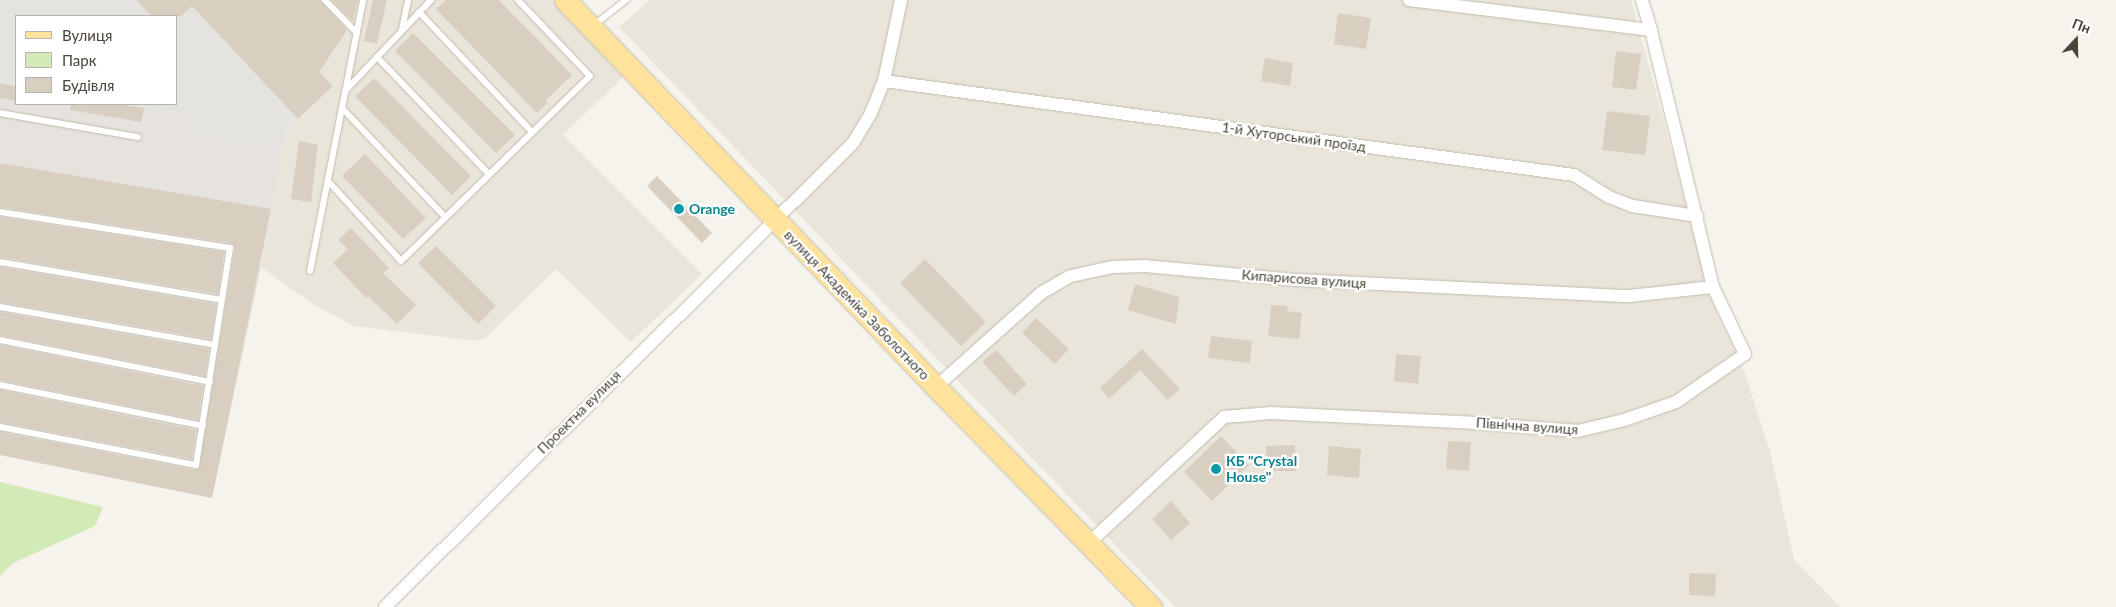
<!DOCTYPE html>
<meta charset="utf-8">
<style>
body{margin:0}
#map{position:relative;width:2116px;height:607px;overflow:hidden;background:#f6f3ec;font-family:Lato,sans-serif}
div>[style]{position:absolute}
[style*='--x']{left:calc(var(--x)*1px);top:calc(var(--y)*1px);width:calc(var(--w)*1px);rotate:calc(var(--a)*1deg)}
.residential>*{inset:0;background:#eae5da}
.industrial>*{inset:0;background:#e6e2dd}
.green>*{inset:0;background:#d2eab5}
.parking>*{inset:0;background:#e5e3e0}
.building>*{inset:0;background:#d8cfc1}
.roads{filter:drop-shadow(0 0 1px #c2bbae) drop-shadow(0 0 1px #c2bbae)}
.lane>*{height:6px;margin:-3px;padding:0 3px;transform-origin:3px;border-radius:3px;background:#fff}
.street>*{height:12px;margin:-6px;padding:0 6px;transform-origin:6px;border-radius:6px;background:#fff}
.primary>*{height:21px;margin:-10.5px;padding:0 10.5px;transform-origin:10.5px;border-radius:10.5px;background:#ffe39c}
.dots>*{width:14px;height:14px;translate:-50% -50%;box-sizing:border-box;border:2px solid #fff;border-radius:50%}
span{translate:-50% -50%;white-space:nowrap;text-align:center;line-height:1.15;-webkit-text-stroke:4.5px #fff;paint-order:stroke}
.street-label{font-size:14px;color:#4b4439}
.culture-label{font-size:14px;color:#0d838f;font-weight:700}
.left{translate:0 -50%;text-align:left}
.legend{position:absolute;left:15px;top:15px;width:162px;height:90px;box-sizing:border-box;background:#fff;border:1px solid #b7b4b0;margin:0;padding:6px 9px;list-style:none;font-size:15px;color:#4b4439}
.legend li{display:flex;align-items:center;gap:10px;height:25px}
.legend b{width:25px;border:1px solid #b7b4b0}
.north{position:absolute;left:2051px;top:15px;width:50px;height:50px;-webkit-text-stroke:4px #fff;paint-order:stroke;rotate:21deg;font-size:14px;font-weight:700;line-height:20px;text-align:center;color:#4b4439}
.north::after{content:'';display:block;margin:auto;width:18px;height:22px;background:#4b4439;clip-path:polygon(50% 0,100% 100%,50% 72%,0 100%)}
</style>
<div id="map">
<div class="residential">
<div style="clip-path:polygon(251px 0,552px 0,623px 77px,563px 135px,702px 274px,631px 342px,556px 269px,487px 337px,476px 341px,354px 326px,314px 305px,261px 267px,286px 132px,333px 86px)"></div>
<div style="clip-path:polygon(650px 0,1631px 0,1713px 304px,1744px 371px,1770px 452px,1794px 559px,1840px 607px,1175px 607px,619px 27px)"></div>
</div>
<div class="industrial">
<div style="clip-path:polygon(0 82px,16px 85px,16px 104px,125px 104px,191px 115px,189px 133px,283px 149px,261px 267px,212px 498px,0 455px)"></div>
</div>
<div class="green">
<div style="clip-path:polygon(0 482px,103px 507px,95px 526px,13px 563px,0 576px)"></div>
</div>
<div class="parking">
<div style="clip-path:polygon(0 0,251px 0,333px 86px,286px 131px,283px 149px,189px 133px,191px 115px,125px 104px,176px 104px,176px 16px,16px 16px,16px 85px,0 82px)"></div>
</div>
<div class="building">
<div style="clip-path:polygon(136px 0,320px 0,347px 30px,319px 72px,333px 86px,298px 119px,192px 6px,181px 16px,151px 16px)"></div>
<div style="clip-path:polygon(332px 0,358px 0,353px 21px)"></div>
<div style="clip-path:polygon(373px 0,387px 0,377px 44px,364px 41px)"></div>
<div style="clip-path:polygon(446px 0,499px 0,572px 75px,546px 100px,548px 102px,537px 113px,436px 9px)"></div>
<div style="clip-path:polygon(1338px 13px,1371px 18px,1366px 49px,1334px 44px)"></div>
<div style="clip-path:polygon(413px 33px,515px 135px,496px 153px,395px 51px)"></div>
<div style="clip-path:polygon(1616px 51px,1641px 54px,1636px 90px,1612px 87px)"></div>
<div style="clip-path:polygon(1265px 58px,1293px 63px,1290px 86px,1261px 81px)"></div>
<div style="clip-path:polygon(374px 78px,471px 176px,452px 195px,355px 96px)"></div>
<div style="clip-path:polygon(0 83px,16px 86px,16px 101px,0 98px)"></div>
<div style="clip-path:polygon(71px 104px,118px 104px,144px 108px,141px 122px,70px 110px)"></div>
<div style="clip-path:polygon(1607px 111px,1650px 116px,1645px 155px,1602px 150px)"></div>
<div style="clip-path:polygon(299px 141px,318px 145px,311px 202px,291px 199px)"></div>
<div style="clip-path:polygon(365px 154px,426px 218px,403px 239px,342px 176px)"></div>
<div style="clip-path:polygon(0 163px,271px 209px,212px 498px,0 455px,0 432px,195px 470px,199px 469px,235px 248px,231px 243px,0 207px)"></div>
<div style="clip-path:polygon(657px 176px,712px 233px,702px 243px,647px 186px)"></div>
<div style="clip-path:polygon(0 217px,224px 252px,218px 294px,0 257px)"></div>
<div style="clip-path:polygon(351px 228px,389px 268px,383px 273px,416px 305px,397px 324px,368px 296px,366px 298px,333px 263px,348px 249px,338px 240px)"></div>
<div style="clip-path:polygon(436px 246px,496px 306px,478px 324px,418px 263px)"></div>
<div style="clip-path:polygon(925px 259px,986px 322px,961px 346px,900px 283px)"></div>
<div style="clip-path:polygon(0 267px,216px 304px,211px 339px,0 302px)"></div>
<div style="clip-path:polygon(1135px 284px,1179px 297px,1176px 324px,1128px 310px)"></div>
<div style="clip-path:polygon(1271px 305px,1288px 306px,1287px 311px,1302px 313px,1299px 339px,1268px 336px)"></div>
<div style="clip-path:polygon(0 312px,209px 349px,205px 376px,0 335px)"></div>
<div style="clip-path:polygon(1036px 318px,1069px 349px,1055px 364px,1022px 333px)"></div>
<div style="clip-path:polygon(1211px 336px,1252px 341px,1250px 363px,1208px 358px)"></div>
<div style="clip-path:polygon(0 345px,203px 386px,198px 420px,0 380px)"></div>
<div style="clip-path:polygon(1142px 349px,1180px 389px,1168px 400px,1140px 370px,1109px 399px,1100px 388px)"></div>
<div style="clip-path:polygon(996px 350px,1027px 384px,1014px 396px,982px 362px)"></div>
<div style="clip-path:polygon(1396px 354px,1421px 356px,1418px 384px,1394px 381px)"></div>
<div style="clip-path:polygon(0 390px,196px 430px,192px 459px,0 422px)"></div>
<div style="clip-path:polygon(1221px 436px,1249px 465px,1212px 501px,1184px 472px)"></div>
<div style="clip-path:polygon(1448px 441px,1471px 442px,1469px 471px,1446px 469px)"></div>
<div style="clip-path:polygon(1295px 445px,1296px 471px,1267px 471px,1266px 446px)"></div>
<div style="clip-path:polygon(1329px 446px,1361px 449px,1359px 478px,1327px 475px)"></div>
<div style="clip-path:polygon(1171px 501px,1190px 523px,1171px 540px,1152px 519px)"></div>
<div style="clip-path:polygon(1689px 573px,1716px 574px,1715px 596px,1689px 595px)"></div>
</div>
<div class="roads">
<div class="lane">
<div style="--x:325;--y:0;--w:46;--a:45.9"></div>
<div style="--x:419;--y:12;--w:165;--a:46.7"></div>
<div style="--x:594;--y:25;--w:41;--a:-38"></div>
<div style="--x:402;--y:29;--w:30;--a:-78"></div>
<div style="--x:377;--y:57;--w:162;--a:46.3"></div>
<div style="--x:346;--y:90;--w:124;--a:-46.6"></div>
<div style="--x:342;--y:108;--w:150;--a:46.6"></div>
<div style="--x:0;--y:113;--w:140;--a:9.9"></div>
<div style="--x:328;--y:181;--w:108;--a:47.6"></div>
<div style="--x:401;--y:261;--w:264;--a:-44.4"></div>
<div style="--x:590;--y:76;--w:105;--a:-133.5"></div>
<div style="--x:0;--y:212;--w:233;--a:8.9"></div>
<div style="--x:230;--y:248;--w:220;--a:98.9"></div>
<div style="--x:196;--y:465;--w:200;--a:-169"></div>
<div style="--x:0;--y:262;--w:225;--a:9.7"></div>
<div style="--x:310;--y:271;--w:276;--a:-78.9"></div>
<div style="--x:0;--y:307;--w:218;--a:10"></div>
<div style="--x:0;--y:340;--w:214;--a:11.3"></div>
<div style="--x:0;--y:385;--w:207;--a:11.4"></div>
</div>
<div class="street">
<div style="--x:1409;--y:0;--w:244;--a:7.1"></div>
<div style="--x:884;--y:81;--w:696;--a:7.76"></div>
<div style="--x:1574;--y:175;--w:41;--a:32.2"></div>
<div style="--x:1609;--y:197;--w:26;--a:21"></div>
<div style="--x:1633;--y:206;--w:65;--a:8.9"></div>
<div style="--x:936;--y:387;--w:141;--a:-41.8"></div>
<div style="--x:1041;--y:293;--w:34;--a:-30"></div>
<div style="--x:1071;--y:276;--w:43;--a:-12.1"></div>
<div style="--x:1113;--y:267;--w:32;--a:-2"></div>
<div style="--x:1145;--y:266;--w:153;--a:5.3"></div>
<div style="--x:1297;--y:280;--w:332;--a:2.8"></div>
<div style="--x:1629;--y:296;--w:84;--a:-6.1"></div>
<div style="--x:1089;--y:543;--w:185;--a:-43"></div>
<div style="--x:1224;--y:417;--w:47;--a:-4.9"></div>
<div style="--x:1271;--y:413;--w:202;--a:2.8"></div>
<div style="--x:1473;--y:423;--w:105;--a:4.4"></div>
<div style="--x:1578;--y:431;--w:47;--a:-13.4"></div>
<div style="--x:1624;--y:420;--w:55;--a:-19.1"></div>
<div style="--x:1676;--y:402;--w:84;--a:-34.8"></div>
<div style="--x:1745;--y:354;--w:74;--a:-115.5"></div>
<div style="--x:1713;--y:287;--w:264;--a:-103.6"></div>
<div style="--x:1651;--y:30;--w:31;--a:-107"></div>
<div style="--x:385;--y:607;--w:659;--a:-44.75"></div>
<div style="--x:853;--y:143;--w:35;--a:-59"></div>
<div style="--x:871;--y:113;--w:35;--a:-68"></div>
<div style="--x:884;--y:81;--w:83;--a:-78.1"></div>
</div>
<div class="primary">
<div style="--x:565;--y:0;--w:536;--a:46.21"></div>
<div style="--x:936;--y:387;--w:308;--a:45.7"></div>
</div>
</div>
<div class="dots">
<div style="left:679px;top:209px;background:#0f9aa8"></div>
<div style="left:1216px;top:469px;background:#0f9aa8"></div>
</div>
<div class="street-label">
<span style="left:1294px;top:137px;rotate:8deg">1-й Хуторський проїзд</span>
<span style="left:1304px;top:279px;rotate:4deg">Кипарисова вулиця</span>
<span style="left:857px;top:305px;rotate:46deg">вулиця Академіка Заболотного</span>
<span style="left:579px;top:412px;rotate:-45deg">Проектна вулиця</span>
<span style="left:1527px;top:426px;rotate:4deg">Північна вулиця</span>
</div>
<div class="culture-label">
<span class="left" style="left:689px;top:209px">Orange</span>
<span class="left" style="left:1226px;top:469px">КБ "Crystal<br>House"</span>
</div>
<ul class="legend">
<li><b style="height:6px;background:#ffe39c"></b>Вулиця</li>
<li><b style="height:14px;background:#d2eab5"></b>Парк</li>
<li><b style="height:14px;background:#d8cfc1"></b>Будівля</li>
</ul>
<div class="north">Пн</div>
</div>
